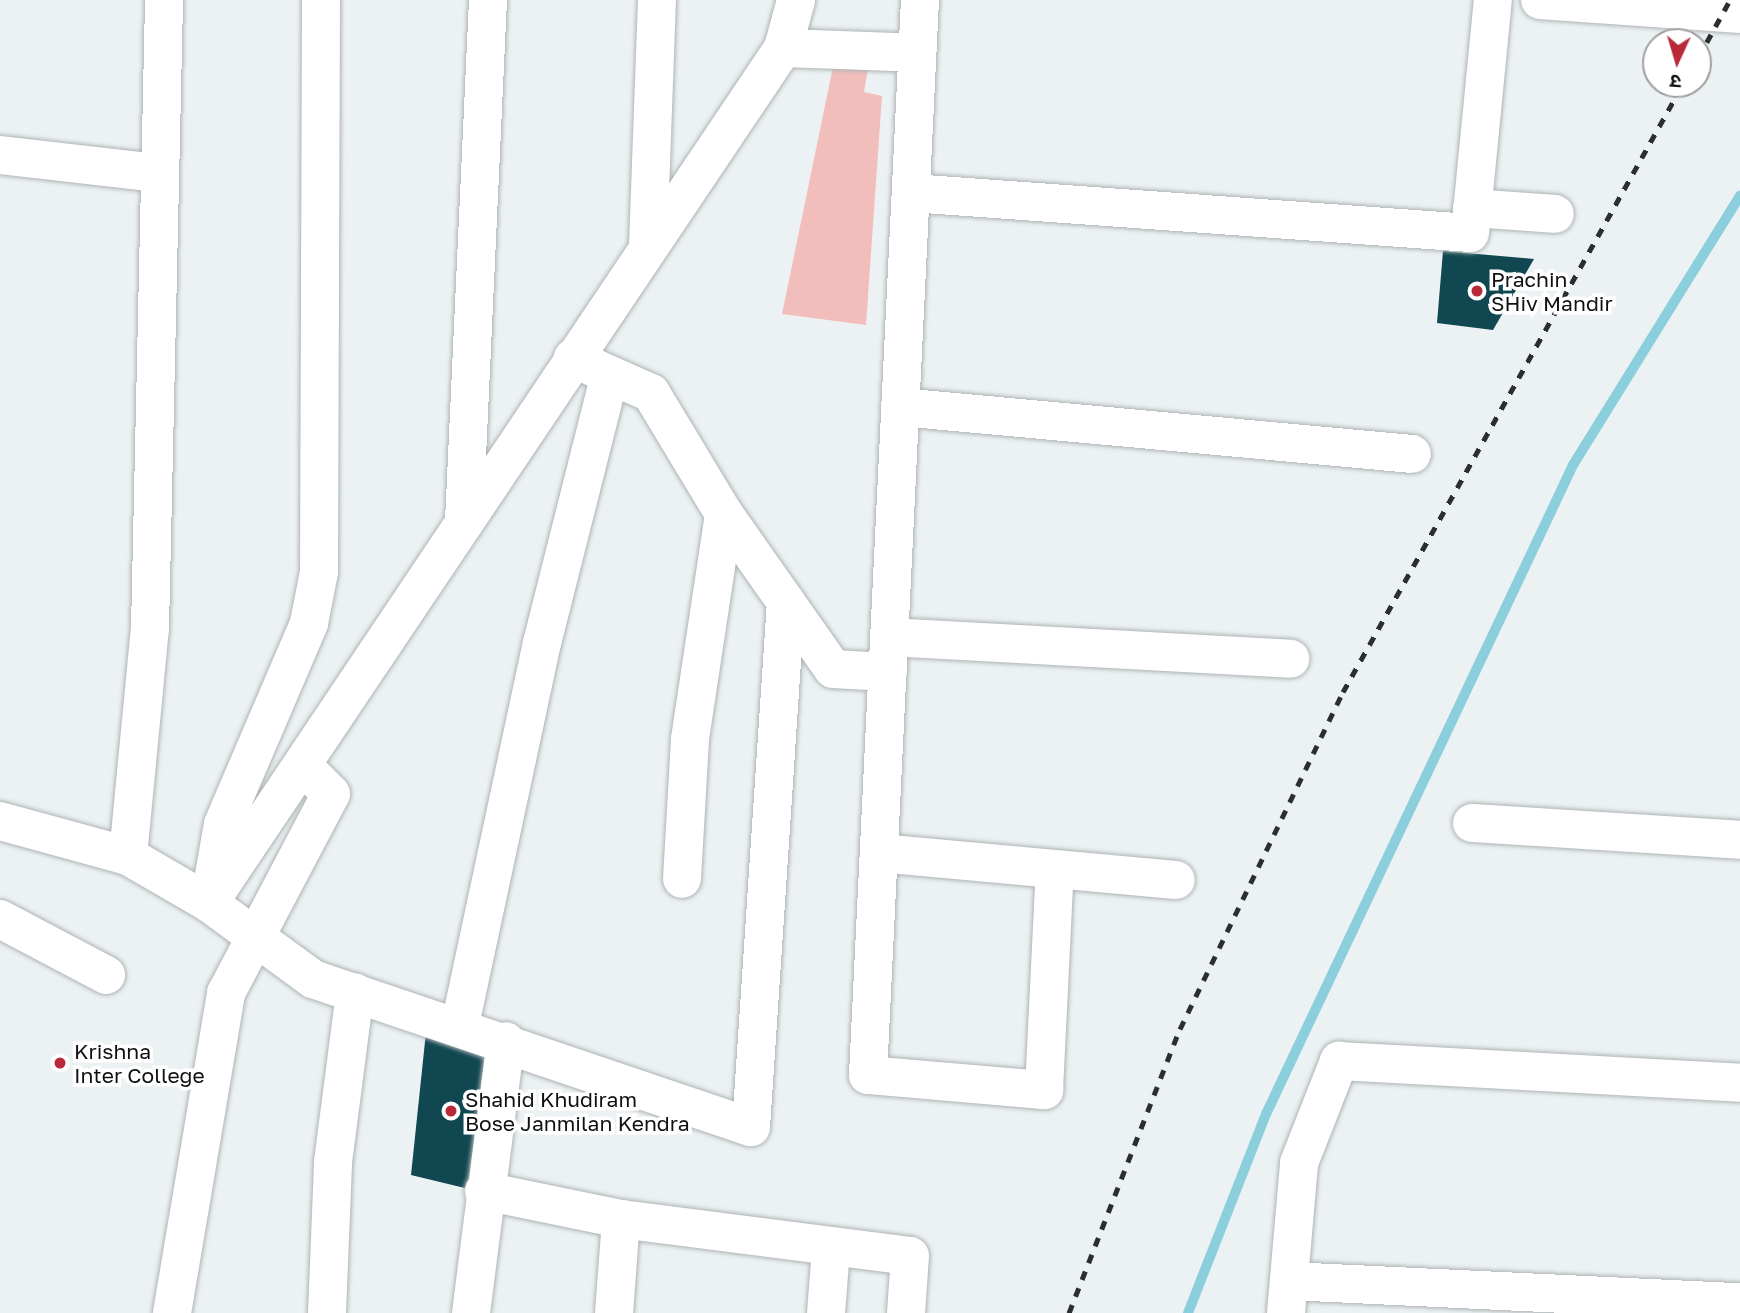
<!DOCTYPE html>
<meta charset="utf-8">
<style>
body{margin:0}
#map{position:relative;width:1740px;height:1313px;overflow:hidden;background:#ecf2f3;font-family:"Golos Text","Noto Sans Devanagari",sans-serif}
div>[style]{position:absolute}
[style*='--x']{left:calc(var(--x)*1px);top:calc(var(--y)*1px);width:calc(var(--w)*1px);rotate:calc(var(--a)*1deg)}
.green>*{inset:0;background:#f2bebc}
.stream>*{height:10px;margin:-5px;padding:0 5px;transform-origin:5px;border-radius:5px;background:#8bcfdd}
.building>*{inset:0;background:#104751}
.roads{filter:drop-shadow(0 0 2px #aeb3b5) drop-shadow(0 0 2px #aeb3b5)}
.minor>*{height:38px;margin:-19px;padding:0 19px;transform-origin:19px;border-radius:19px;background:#fff}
.rail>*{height:5px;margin-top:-2.5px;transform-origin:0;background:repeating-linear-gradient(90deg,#2b2e2e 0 9px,transparent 0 18px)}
.dots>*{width:19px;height:19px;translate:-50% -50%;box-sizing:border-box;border:4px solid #fff;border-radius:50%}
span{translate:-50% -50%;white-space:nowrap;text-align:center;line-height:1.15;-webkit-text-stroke:7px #fff;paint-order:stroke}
.poi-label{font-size:21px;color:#0f1111}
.left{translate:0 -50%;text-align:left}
.north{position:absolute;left:1642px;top:28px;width:70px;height:70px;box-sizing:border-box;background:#fff;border:2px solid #9fa0a0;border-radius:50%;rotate:184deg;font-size:19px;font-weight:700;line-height:28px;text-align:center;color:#0f1111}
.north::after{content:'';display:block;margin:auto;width:24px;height:32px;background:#ba2938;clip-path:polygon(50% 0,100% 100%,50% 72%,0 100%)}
</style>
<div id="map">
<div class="green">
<div style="clip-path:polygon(835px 57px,869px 62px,864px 92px,882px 96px,866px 325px,782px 314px)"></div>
</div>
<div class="stream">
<div style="--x:1188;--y:1313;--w:214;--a:-68.6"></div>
<div style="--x:1266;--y:1114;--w:718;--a:-64.68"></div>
<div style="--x:1573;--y:465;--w:317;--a:-58.2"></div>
</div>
<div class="building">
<div style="clip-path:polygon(1443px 251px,1534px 259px,1493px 330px,1437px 323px)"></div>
<div style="clip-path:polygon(426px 1032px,492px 1047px,473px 1190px,411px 1175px)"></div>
</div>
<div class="roads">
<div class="minor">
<div style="--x:920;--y:0;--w:1076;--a:92.77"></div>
<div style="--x:868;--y:1075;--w:177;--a:4.9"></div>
<div style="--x:1044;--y:1090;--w:221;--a:-87.2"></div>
<div style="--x:1540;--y:0;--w:200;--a:4"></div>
<div style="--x:783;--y:48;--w:134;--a:2.1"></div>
<div style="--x:0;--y:155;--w:160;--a:6.5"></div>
<div style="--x:911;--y:193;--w:560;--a:4.09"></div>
<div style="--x:1470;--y:233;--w:234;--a:-84.4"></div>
<div style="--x:1472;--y:208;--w:83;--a:4.1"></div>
<div style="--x:648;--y:245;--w:245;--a:-87.9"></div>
<div style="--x:610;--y:375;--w:45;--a:23.7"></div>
<div style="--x:651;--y:393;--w:141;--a:58.9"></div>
<div style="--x:724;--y:514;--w:229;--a:98.6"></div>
<div style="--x:690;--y:740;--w:139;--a:93.3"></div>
<div style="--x:900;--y:407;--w:514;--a:5.24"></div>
<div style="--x:724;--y:514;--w:189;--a:54.9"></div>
<div style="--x:833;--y:669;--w:55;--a:3.1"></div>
<div style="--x:464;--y:522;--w:523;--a:-87.37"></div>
<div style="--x:889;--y:637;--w:402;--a:3.1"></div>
<div style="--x:0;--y:821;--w:133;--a:15.3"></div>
<div style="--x:128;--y:856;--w:94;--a:30.1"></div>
<div style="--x:209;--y:903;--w:129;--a:36.2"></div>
<div style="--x:313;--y:979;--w:462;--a:18.7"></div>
<div style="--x:751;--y:1127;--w:526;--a:-86.19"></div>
<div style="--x:1472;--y:823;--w:269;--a:3.6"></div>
<div style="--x:879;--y:853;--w:298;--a:5.2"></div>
<div style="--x:128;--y:856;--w:228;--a:-84.5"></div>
<div style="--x:150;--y:629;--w:629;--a:-88.72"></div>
<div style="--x:211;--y:892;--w:69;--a:-80"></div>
<div style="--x:223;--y:824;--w:219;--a:-66.8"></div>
<div style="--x:309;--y:623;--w:52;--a:-78.9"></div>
<div style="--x:319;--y:572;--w:572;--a:-89.8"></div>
<div style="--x:209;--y:903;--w:1030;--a:-56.12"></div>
<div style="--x:783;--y:48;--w:50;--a:-74.8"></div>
<div style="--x:0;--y:919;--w:120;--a:27.8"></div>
<div style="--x:460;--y:1025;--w:391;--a:-77.9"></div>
<div style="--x:542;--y:643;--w:276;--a:-75.8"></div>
<div style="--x:610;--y:375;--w:41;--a:-155.3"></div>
<div style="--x:484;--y:1191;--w:140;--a:11.6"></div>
<div style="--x:621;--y:1219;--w:291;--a:7.3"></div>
<div style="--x:910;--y:1256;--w:57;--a:94"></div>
<div style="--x:1289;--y:1281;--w:451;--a:2.7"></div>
<div style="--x:172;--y:1313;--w:325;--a:-80.4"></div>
<div style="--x:226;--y:993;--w:225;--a:-62.2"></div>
<div style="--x:331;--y:794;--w:41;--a:-135"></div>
<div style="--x:327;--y:1313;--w:151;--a:-87.7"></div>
<div style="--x:333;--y:1162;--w:171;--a:-82.6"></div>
<div style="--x:471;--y:1313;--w:274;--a:-82.7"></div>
<div style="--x:614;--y:1313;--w:94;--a:-85.7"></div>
<div style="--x:826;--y:1313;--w:63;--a:-85.5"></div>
<div style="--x:1286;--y:1313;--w:151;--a:-85"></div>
<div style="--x:1299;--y:1163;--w:110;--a:-68.6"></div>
<div style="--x:1339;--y:1061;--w:402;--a:3.1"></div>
</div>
</div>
<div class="rail">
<div style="--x:1698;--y:58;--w:66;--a:-61.1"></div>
<div style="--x:1069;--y:1313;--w:305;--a:-68.7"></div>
<div style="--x:1180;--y:1029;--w:374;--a:-64.2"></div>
<div style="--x:1343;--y:692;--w:697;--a:-60.79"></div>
</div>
<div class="dots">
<div style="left:1477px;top:291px;background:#ba2938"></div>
<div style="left:60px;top:1063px;background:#ba2938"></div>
<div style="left:451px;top:1111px;background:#ba2938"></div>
</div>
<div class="poi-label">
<span class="left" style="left:1491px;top:291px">Prachin<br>SHiv Mandir</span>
<span class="left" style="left:74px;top:1063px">Krishna<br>Inter College</span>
<span class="left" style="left:465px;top:1111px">Shahid Khudiram<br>Bose Janmilan Kendra</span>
</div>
<div class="north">उ</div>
</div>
